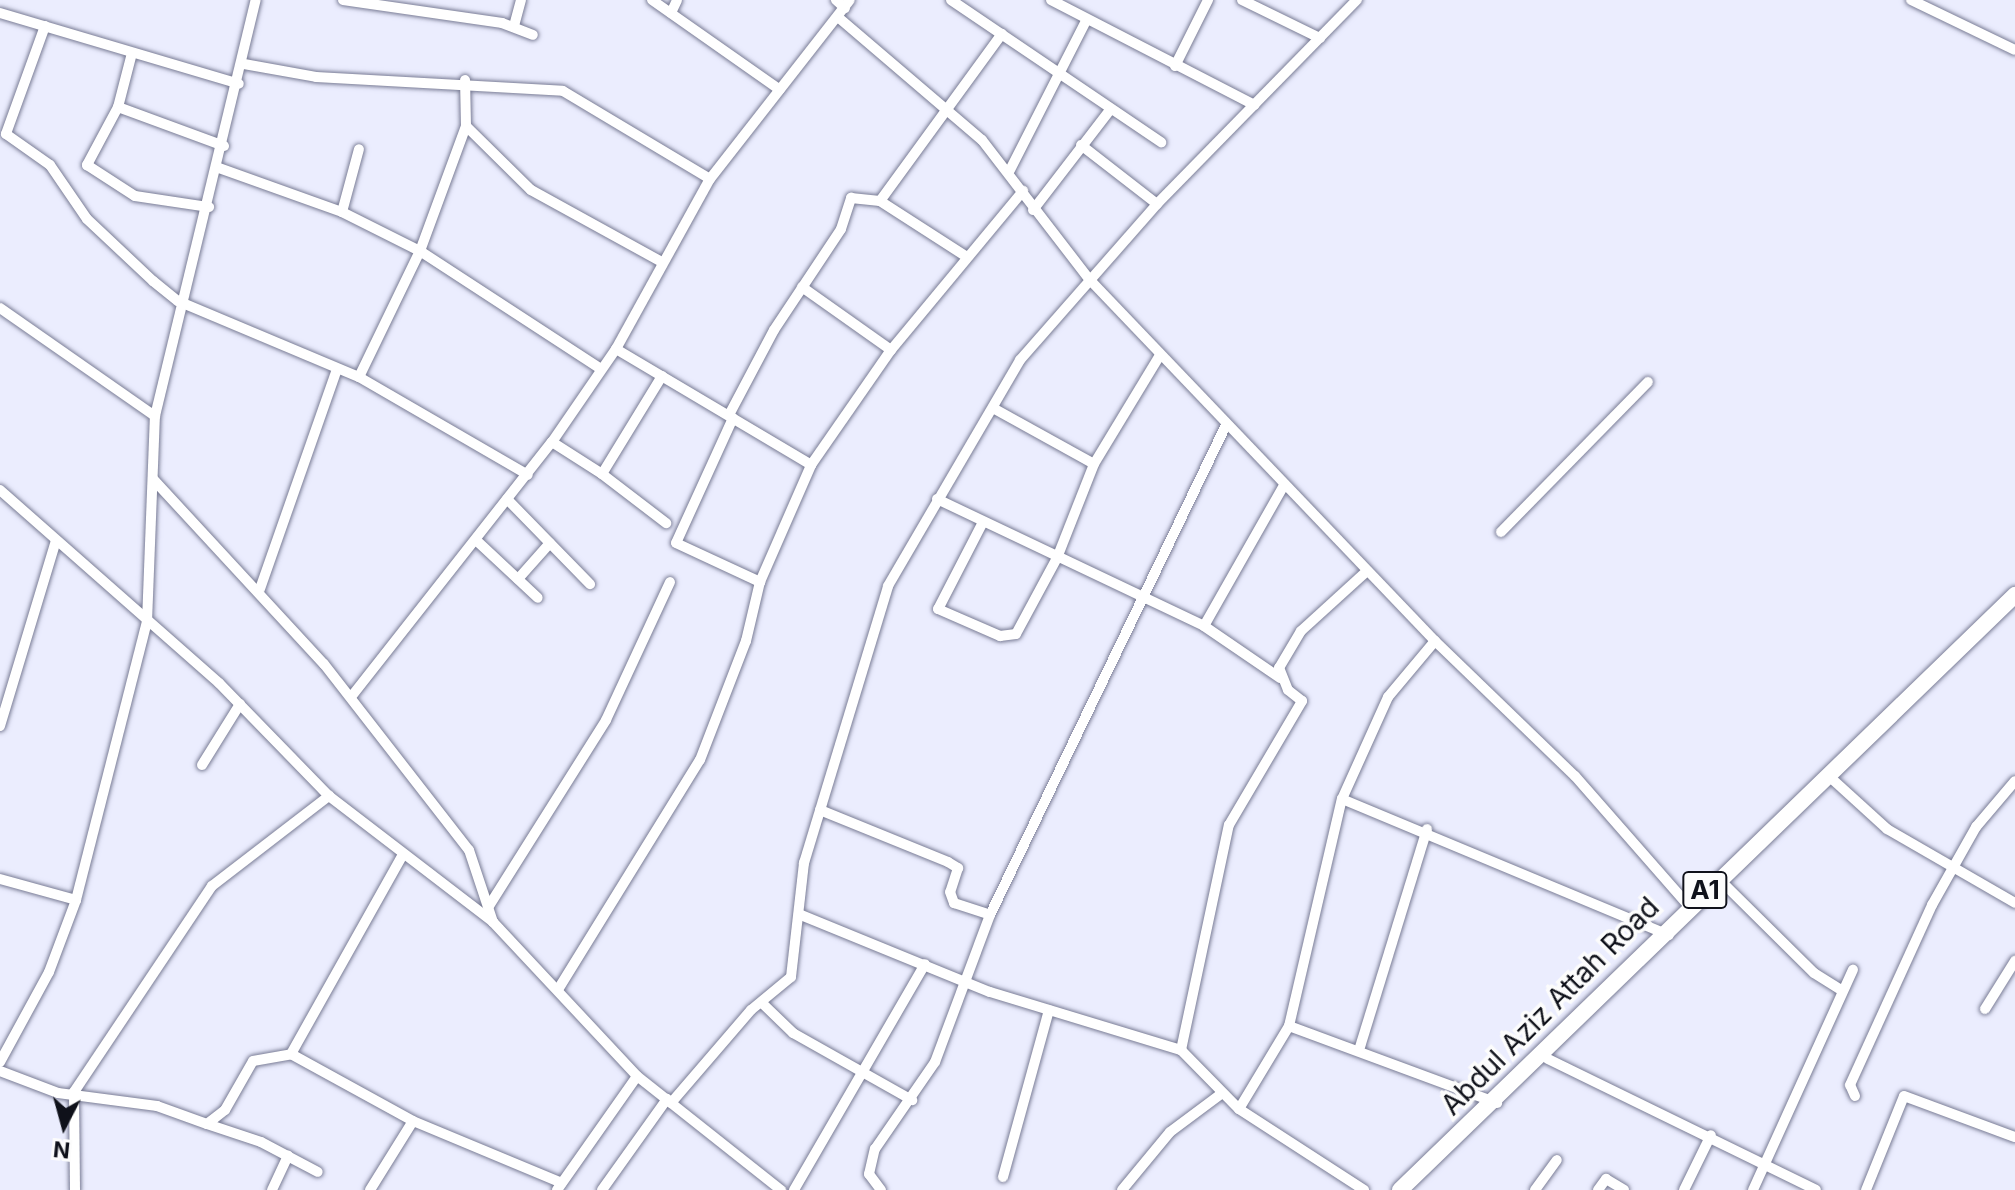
<!DOCTYPE html>
<style>
body{margin:0}
#map{position:relative;width:2015px;height:1190px;overflow:hidden;background:#ebedfe;font-family:Inter,sans-serif}
div>[style]{position:absolute}
[style*='--x']{left:calc(var(--x)*1px);top:calc(var(--y)*1px);width:calc(var(--w)*1px);rotate:calc(var(--a)*1deg)}
.roads{filter:drop-shadow(0 0 2px #797c95) drop-shadow(0 0 2px #797c95)}
.minor>*{height:10px;margin:-5px;padding:0 5px;transform-origin:5px;border-radius:5px;background:#fff}
.highway>*{height:16px;margin:-8px;padding:0 8px;transform-origin:8px;border-radius:8px;background:#fff}
span{translate:-50% -50%;white-space:nowrap;text-align:center;line-height:1.15;-webkit-text-stroke:7px #fcfcfc;paint-order:stroke}
.shield-label span{padding:2px 6px;background:#fcfcfc;border:2px solid;border-radius:6px;-webkit-text-stroke-width:0}
.shield-label{font-size:26px;color:#0f111a;font-weight:700}
.street-label{font-size:28px;color:#0f111a}
.north{position:absolute;left:24px;top:1086px;width:80px;height:80px;-webkit-text-stroke:6px #fcfcfc;paint-order:stroke;rotate:186deg;font-size:22px;font-weight:700;line-height:32px;text-align:center;color:#0f111a}
.north::after{content:'';display:block;margin:auto;width:28px;height:36px;background:#0f111a;clip-path:polygon(50% 0,100% 100%,50% 72%,0 100%)}
</style>
<div id="map">
<div class="roads">
<div class="minor">
<div style="--x:343;--y:0;--w:161;--a:8.2"></div>
<div style="--x:502;--y:23;--w:33;--a:21"></div>
<div style="--x:652;--y:0;--w:156;--a:35.1"></div>
<div style="--x:836;--y:0;--w:12;--a:42"></div>
<div style="--x:951;--y:0;--w:254;--a:34.1"></div>
<div style="--x:1051;--y:0;--w:229;--a:27.3"></div>
<div style="--x:1242;--y:0;--w:87;--a:26"></div>
<div style="--x:1911;--y:0;--w:115;--a:25.7"></div>
<div style="--x:0;--y:13;--w:249;--a:16.5"></div>
<div style="--x:671;--y:13;--w:14;--a:-65"></div>
<div style="--x:839;--y:18;--w:188;--a:40.5"></div>
<div style="--x:982;--y:140;--w:177;--a:52.4"></div>
<div style="--x:1090;--y:280;--w:499;--a:46.3"></div>
<div style="--x:1435;--y:641;--w:194;--a:44"></div>
<div style="--x:1575;--y:776;--w:173;--a:48.8"></div>
<div style="--x:45;--y:26;--w:115;--a:109.9"></div>
<div style="--x:6;--y:134;--w:54;--a:35.2"></div>
<div style="--x:50;--y:165;--w:65;--a:55.6"></div>
<div style="--x:87;--y:219;--w:91;--a:43.2"></div>
<div style="--x:153;--y:281;--w:32;--a:39"></div>
<div style="--x:178;--y:301;--w:196;--a:22.8"></div>
<div style="--x:359;--y:377;--w:195;--a:30.1"></div>
<div style="--x:514;--y:26;--w:27;--a:-75"></div>
<div style="--x:132;--y:53;--w:56;--a:104.5"></div>
<div style="--x:118;--y:107;--w:66;--a:118.1"></div>
<div style="--x:87;--y:165;--w:57;--a:32.9"></div>
<div style="--x:135;--y:196;--w:75;--a:8.5"></div>
<div style="--x:244;--y:64;--w:73;--a:10.2"></div>
<div style="--x:316;--y:77;--w:247;--a:3.2"></div>
<div style="--x:563;--y:91;--w:171;--a:30.9"></div>
<div style="--x:1175;--y:66;--w:74;--a:-63.4"></div>
<div style="--x:118;--y:107;--w:113;--a:20.2"></div>
<div style="--x:466;--y:126;--w:91;--a:44.6"></div>
<div style="--x:531;--y:190;--w:149;--a:28.8"></div>
<div style="--x:1081;--y:145;--w:96;--a:37.8"></div>
<div style="--x:219;--y:168;--w:131;--a:19.7"></div>
<div style="--x:342;--y:212;--w:87;--a:26.6"></div>
<div style="--x:420;--y:251;--w:216;--a:33.1"></div>
<div style="--x:1010;--y:170;--w:167;--a:-63"></div>
<div style="--x:880;--y:201;--w:207;--a:-53.9"></div>
<div style="--x:1033;--y:210;--w:126;--a:-52.4"></div>
<div style="--x:342;--y:212;--w:65;--a:-74.9"></div>
<div style="--x:802;--y:287;--w:109;--a:35.3"></div>
<div style="--x:0;--y:308;--w:189;--a:34.9"></div>
<div style="--x:616;--y:349;--w:227;--a:30.7"></div>
<div style="--x:359;--y:377;--w:140;--a:-64.2"></div>
<div style="--x:420;--y:251;--w:133;--a:-69.8"></div>
<div style="--x:466;--y:126;--w:46;--a:-91.2"></div>
<div style="--x:993;--y:408;--w:115;--a:29"></div>
<div style="--x:729;--y:415;--w:96;--a:-62.1"></div>
<div style="--x:774;--y:330;--w:121;--a:-56.4"></div>
<div style="--x:841;--y:229;--w:33;--a:-72"></div>
<div style="--x:851;--y:198;--w:29;--a:6"></div>
<div style="--x:880;--y:201;--w:103;--a:32.8"></div>
<div style="--x:733;--y:418;--w:137;--a:114.5"></div>
<div style="--x:676;--y:543;--w:93;--a:24.9"></div>
<div style="--x:552;--y:442;--w:59;--a:32.6"></div>
<div style="--x:602;--y:474;--w:115;--a:-58.5"></div>
<div style="--x:602;--y:474;--w:81;--a:37.4"></div>
<div style="--x:153;--y:479;--w:252;--a:47.3"></div>
<div style="--x:324;--y:664;--w:236;--a:52.1"></div>
<div style="--x:469;--y:850;--w:76;--a:71.6"></div>
<div style="--x:0;--y:490;--w:292;--a:41.4"></div>
<div style="--x:219;--y:683;--w:158;--a:45.8"></div>
<div style="--x:329;--y:796;--w:207;--a:37.5"></div>
<div style="--x:493;--y:922;--w:211;--a:46.9"></div>
<div style="--x:637;--y:1076;--w:184;--a:38.4"></div>
<div style="--x:507;--y:499;--w:119;--a:45.7"></div>
<div style="--x:937;--y:499;--w:296;--a:25.4"></div>
<div style="--x:1204;--y:626;--w:92;--a:34.4"></div>
<div style="--x:983;--y:522;--w:98;--a:117.3"></div>
<div style="--x:938;--y:609;--w:68;--a:23.5"></div>
<div style="--x:1000;--y:636;--w:16;--a:-7"></div>
<div style="--x:1016;--y:634;--w:86;--a:-61.7"></div>
<div style="--x:1057;--y:558;--w:101;--a:-68.5"></div>
<div style="--x:1094;--y:464;--w:127;--a:-58.8"></div>
<div style="--x:1501;--y:532;--w:210;--a:-45.6"></div>
<div style="--x:477;--y:541;--w:83;--a:43.1"></div>
<div style="--x:518;--y:579;--w:48;--a:-48.4"></div>
<div style="--x:260;--y:589;--w:233;--a:-70.7"></div>
<div style="--x:1204;--y:626;--w:162;--a:-60.4"></div>
<div style="--x:351;--y:697;--w:325;--a:-51.8"></div>
<div style="--x:552;--y:442;--w:113;--a:-55.5"></div>
<div style="--x:616;--y:349;--w:194;--a:-61.1"></div>
<div style="--x:710;--y:179;--w:227;--a:-52"></div>
<div style="--x:0;--y:726;--w:194;--a:-73.2"></div>
<div style="--x:202;--y:765;--w:72;--a:-58.1"></div>
<div style="--x:1831;--y:778;--w:76;--a:42.3"></div>
<div style="--x:1887;--y:829;--w:148;--a:30"></div>
<div style="--x:1342;--y:799;--w:354;--a:22.6"></div>
<div style="--x:820;--y:810;--w:138;--a:22.1"></div>
<div style="--x:948;--y:862;--w:12;--a:31"></div>
<div style="--x:958;--y:868;--w:25;--a:108"></div>
<div style="--x:950;--y:892;--w:12;--a:70"></div>
<div style="--x:954;--y:903;--w:38;--a:18"></div>
<div style="--x:0;--y:879;--w:79;--a:15.4"></div>
<div style="--x:1725;--y:885;--w:125;--a:44.7"></div>
<div style="--x:1814;--y:973;--w:32;--a:32"></div>
<div style="--x:489;--y:906;--w:220;--a:-57.8"></div>
<div style="--x:606;--y:720;--w:152;--a:-65.1"></div>
<div style="--x:801;--y:915;--w:204;--a:22.2"></div>
<div style="--x:990;--y:992;--w:200;--a:16.9"></div>
<div style="--x:1181;--y:1050;--w:83;--a:45.5"></div>
<div style="--x:1239;--y:1109;--w:149;--a:32.9"></div>
<div style="--x:559;--y:988;--w:268;--a:-58.3"></div>
<div style="--x:700;--y:760;--w:128;--a:-68.9"></div>
<div style="--x:746;--y:641;--w:61;--a:-76.7"></div>
<div style="--x:760;--y:582;--w:128;--a:-66.4"></div>
<div style="--x:811;--y:465;--w:140;--a:-55.2"></div>
<div style="--x:891;--y:350;--w:207;--a:-50.3"></div>
<div style="--x:763;--y:1004;--w:42;--a:44"></div>
<div style="--x:793;--y:1033;--w:137;--a:29.4"></div>
<div style="--x:1985;--y:1009;--w:57;--a:-58"></div>
<div style="--x:1289;--y:1026;--w:222;--a:20.3"></div>
<div style="--x:1360;--y:1047;--w:228;--a:-72.9"></div>
<div style="--x:1181;--y:1050;--w:230;--a:-78"></div>
<div style="--x:1229;--y:825;--w:144;--a:-59.5"></div>
<div style="--x:1302;--y:701;--w:18;--a:-142"></div>
<div style="--x:1288;--y:690;--w:24;--a:-112"></div>
<div style="--x:1279;--y:668;--w:43;--a:-59.3"></div>
<div style="--x:1301;--y:631;--w:89;--a:-42.3"></div>
<div style="--x:291;--y:1054;--w:227;--a:-60.7"></div>
<div style="--x:1548;--y:1059;--w:298;--a:26"></div>
<div style="--x:0;--y:1062;--w:102;--a:-61.4"></div>
<div style="--x:49;--y:972;--w:77;--a:-69.4"></div>
<div style="--x:76;--y:900;--w:287;--a:-75.7"></div>
<div style="--x:147;--y:622;--w:206;--a:-87.8"></div>
<div style="--x:155;--y:416;--w:428;--a:-76.4"></div>
<div style="--x:0;--y:1071;--w:62;--a:20.8"></div>
<div style="--x:58;--y:1093;--w:100;--a:7.5"></div>
<div style="--x:157;--y:1106;--w:53;--a:19.8"></div>
<div style="--x:207;--y:1124;--w:23;--a:-38"></div>
<div style="--x:225;--y:1110;--w:56;--a:-60.3"></div>
<div style="--x:253;--y:1061;--w:39;--a:-10"></div>
<div style="--x:291;--y:1054;--w:139;--a:28.8"></div>
<div style="--x:413;--y:1121;--w:161;--a:22.6"></div>
<div style="--x:1855;--y:1096;--w:12;--a:-114"></div>
<div style="--x:1850;--y:1085;--w:198;--a:-65.5"></div>
<div style="--x:1932;--y:905;--w:90;--a:-60.6"></div>
<div style="--x:1976;--y:827;--w:60;--a:-49.7"></div>
<div style="--x:671;--y:1103;--w:123;--a:-49.3"></div>
<div style="--x:751;--y:1010;--w:52;--a:-39.5"></div>
<div style="--x:791;--y:977;--w:115;--a:-83.5"></div>
<div style="--x:804;--y:863;--w:289;--a:-73.1"></div>
<div style="--x:888;--y:586;--w:262;--a:-59.7"></div>
<div style="--x:1020;--y:360;--w:208;--a:-48.7"></div>
<div style="--x:1157;--y:204;--w:286;--a:-45.6"></div>
<div style="--x:1239;--y:1109;--w:97;--a:-58.9"></div>
<div style="--x:1289;--y:1026;--w:233;--a:-76.9"></div>
<div style="--x:1342;--y:799;--w:112;--a:-65.7"></div>
<div style="--x:1388;--y:697;--w:73;--a:-50"></div>
<div style="--x:207;--y:1124;--w:57;--a:18.4"></div>
<div style="--x:261;--y:1142;--w:64;--a:27.8"></div>
<div style="--x:1003;--y:1177;--w:173;--a:-74.6"></div>
<div style="--x:75;--y:1190;--w:98;--a:-90.6"></div>
<div style="--x:74;--y:1092;--w:248;--a:-56.2"></div>
<div style="--x:212;--y:886;--w:148;--a:-37.6"></div>
<div style="--x:272;--y:1190;--w:38;--a:-65"></div>
<div style="--x:370;--y:1190;--w:81;--a:-58.1"></div>
<div style="--x:557;--y:1190;--w:139;--a:-54.9"></div>
<div style="--x:602;--y:1190;--w:112;--a:-54.5"></div>
<div style="--x:794;--y:1190;--w:261;--a:-59.9"></div>
<div style="--x:881;--y:1190;--w:20;--a:-127"></div>
<div style="--x:869;--y:1174;--w:26;--a:-77"></div>
<div style="--x:875;--y:1149;--w:106;--a:-55.4"></div>
<div style="--x:935;--y:1062;--w:157;--a:-69.5"></div>
<div style="--x:990;--y:915;--w:544;--a:-64.28"></div>
<div style="--x:1122;--y:1190;--w:75;--a:-50.4"></div>
<div style="--x:1170;--y:1132;--w:64;--a:-36.7"></div>
<div style="--x:1535;--y:1190;--w:37;--a:-54"></div>
<div style="--x:1598;--y:1190;--w:14;--a:-54"></div>
<div style="--x:1606;--y:1179;--w:21;--a:31"></div>
<div style="--x:1684;--y:1190;--w:61;--a:-63.9"></div>
<div style="--x:1753;--y:1190;--w:242;--a:-65.6"></div>
<div style="--x:1866;--y:1190;--w:101;--a:-68"></div>
<div style="--x:1904;--y:1096;--w:118;--a:20.3"></div>
</div>
<div class="highway">
<div style="--x:1400;--y:1190;--w:856;--a:-44.05"></div>
</div>
</div>
<div class="shield-label">
<span style="left:1705px;top:890px">A1</span>
</div>
<div class="street-label">
<span style="left:1550px;top:1006px;rotate:-45deg">Abdul Aziz Attah Road</span>
</div>
<div class="north">N</div>
</div>
